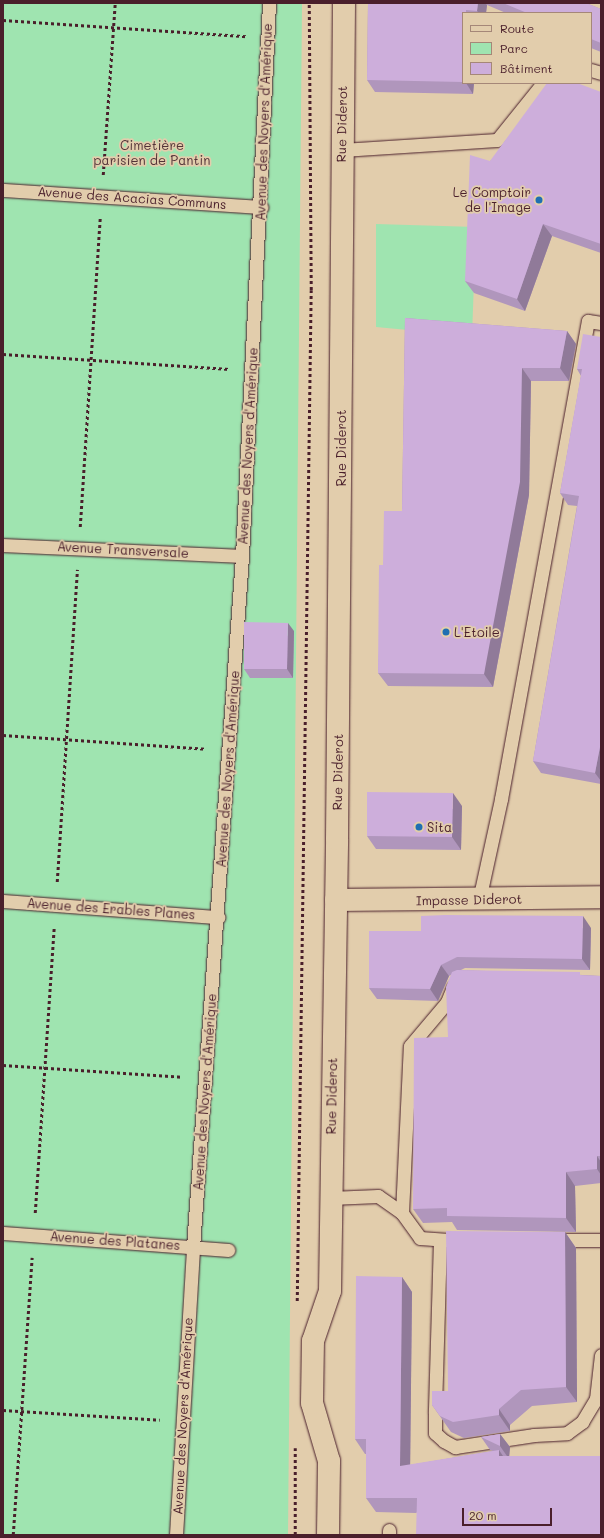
<!DOCTYPE html>
<meta charset="utf-8">
<style>
body{margin:0}
#map{position:relative;width:604px;height:1538px;overflow:hidden;background:#e2cdac;font-family:Mali,sans-serif}
div>[style]{position:absolute}
[style*='--x']{left:calc(var(--x)*1px);top:calc(var(--y)*1px);width:calc(var(--w)*1px);rotate:calc(var(--a)*1deg)}
.green>*{inset:0;background:#9fe4b0}
.path>*{height:2.5px;margin-top:-1.25px;transform-origin:0;background:repeating-linear-gradient(90deg,#4a1f2b 0 3px,transparent 0 6px)}
.roads{filter:drop-shadow(0 0 1px #4a1f2b) drop-shadow(0 0 1px #4a1f2b)}
.service>*{height:13px;margin:-6.5px;padding:0 6.5px;transform-origin:6.5px;border-radius:6.5px;background:#e2cdac}
.minor>*{height:22px;margin:-11px;padding:0 11px;transform-origin:11px;border-radius:11px;background:#e2cdac}
.wall>*{inset:0;background:#b096bc}
.shaded-wall>*{inset:0;background:#907a99}
.building>*{inset:0;background:#cdaedb}
.dots>*{width:11px;height:11px;translate:-50% -50%;box-sizing:border-box;border:2px solid #e2cdac;border-radius:50%}
span{translate:-50% -50%;white-space:nowrap;text-align:center;line-height:1.15;-webkit-text-stroke:3.5px #e2cdac;paint-order:stroke}
.street-label{font-size:13px;color:#4a1f2b}
.park-label{font-size:13px;color:#523338}
.poi-label{font-size:13px;color:#4a1f2b}
.right{translate:-100% -50%;text-align:right}
.left{translate:0 -50%;text-align:left}
.frame{position:absolute;inset:0;border:4px solid #4a1f2b;pointer-events:none}
.legend{position:absolute;left:462px;top:12px;width:130px;height:72px;box-sizing:border-box;background:#e2cdac;border:1px solid #a58778;margin:0;padding:5px 7px;list-style:none;font-size:12px;color:#4a1f2b}
.legend li{display:flex;align-items:center;gap:8px;height:20px}
.legend b{width:20px;border:1px solid #a58778}
.scale{position:absolute;left:462px;top:1508px;width:90px;height:18px;box-sizing:border-box;border:2px solid #4a1f2b;border-top:0;padding-left:5px;font-size:12px;line-height:14px;white-space:nowrap;color:#4a1f2b;-webkit-text-stroke:3px #e2cdac;paint-order:stroke}
</style>
<div id="map">
<div class="green">
<div style="clip-path:polygon(3px 3px,302px 3px,288px 1535px,3px 1535px)"></div>
<div style="clip-path:polygon(376px 224px,476px 227px,472px 336px,376px 327px)"></div>
</div>
<div class="path">
<div style="--x:3;--y:20;--w:244;--a:3.8"></div>
<div style="--x:103;--y:175;--w:172;--a:-86"></div>
<div style="--x:3;--y:354;--w:227;--a:3.8"></div>
<div style="--x:80;--y:527;--w:310;--a:-86.3"></div>
<div style="--x:3;--y:735;--w:203;--a:3.9"></div>
<div style="--x:57;--y:882;--w:313;--a:-86.3"></div>
<div style="--x:3;--y:1065;--w:179;--a:3.8"></div>
<div style="--x:35;--y:1213;--w:287;--a:-86.2"></div>
<div style="--x:297;--y:1301;--w:1011;--a:-89.21"></div>
<div style="--x:311;--y:290;--w:287;--a:-90.4"></div>
<div style="--x:3;--y:1410;--w:157;--a:3.6"></div>
<div style="--x:13;--y:1535;--w:278;--a:-86.1"></div>
<div style="--x:295;--y:1535;--w:87;--a:-90"></div>
</div>
<div class="roads">
<div class="service">
<div style="--x:591;--y:70;--w:10;--a:17"></div>
<div style="--x:342;--y:150;--w:155;--a:-3.7"></div>
<div style="--x:497;--y:140;--w:73;--a:-51.1"></div>
<div style="--x:3;--y:190;--w:259;--a:3.8"></div>
<div style="--x:3;--y:545;--w:239;--a:2.6"></div>
<div style="--x:479;--y:900;--w:103;--a:-77.7"></div>
<div style="--x:501;--y:799;--w:486;--a:-79.7"></div>
<div style="--x:588;--y:321;--w:13;--a:9"></div>
<div style="--x:3;--y:901;--w:216;--a:4.3"></div>
<div style="--x:330;--y:1198;--w:48;--a:-2.4"></div>
<div style="--x:378;--y:1196;--w:29;--a:35"></div>
<div style="--x:402;--y:1213;--w:31;--a:54"></div>
<div style="--x:420;--y:1238;--w:28;--a:4"></div>
<div style="--x:402;--y:1213;--w:167;--a:-87.3"></div>
<div style="--x:410;--y:1046;--w:57;--a:-49.9"></div>
<div style="--x:447;--y:1002;--w:16;--a:-68"></div>
<div style="--x:3;--y:1233;--w:226;--a:4.3"></div>
<div style="--x:440;--y:1240;--w:173;--a:91.7"></div>
<div style="--x:435;--y:1413;--w:20;--a:90"></div>
<div style="--x:435;--y:1433;--w:12;--a:42"></div>
<div style="--x:444;--y:1441;--w:13;--a:29"></div>
<div style="--x:455;--y:1447;--w:80;--a:-8.6"></div>
<div style="--x:534;--y:1435;--w:33;--a:-3"></div>
<div style="--x:567;--y:1433;--w:19;--a:-36"></div>
<div style="--x:582;--y:1422;--w:27;--a:-59"></div>
<div style="--x:596;--y:1399;--w:44;--a:-83.5"></div>
<div style="--x:554;--y:1240;--w:47;--a:0"></div>
<div style="--x:176;--y:1535;--w:289;--a:-86.6"></div>
<div style="--x:193;--y:1247;--w:693;--a:-85.94"></div>
<div style="--x:242;--y:556;--w:554;--a:-87.2"></div>
<div style="--x:389;--y:1535;--w:5;--a:-90"></div>
</div>
<div class="minor">
<div style="--x:336;--y:900;--w:265;--a:-0.6"></div>
<div style="--x:328;--y:1535;--w:74;--a:-89.2"></div>
<div style="--x:329;--y:1461;--w:60;--a:-106.3"></div>
<div style="--x:312;--y:1403;--w:62;--a:-89.1"></div>
<div style="--x:313;--y:1341;--w:53;--a:-71.2"></div>
<div style="--x:330;--y:1291;--w:452;--a:-89.1"></div>
<div style="--x:337;--y:839;--w:836;--a:-89.52"></div>
</div>
</div>
<div class="wall">
<div style="clip-path:polygon(368px 3px,586px 3px,601px 9px,601px 52px,591px 48px,591px 13px,506px 13px,487px 5px,486px 13px,463px 13px,463px 83px,474px 83px,473px 94px,375px 92px,367px 80px)"></div>
<div style="clip-path:polygon(601px 92px,601px 253px,552px 236px,525px 311px,474px 293px,465px 281px,490px 161px)"></div>
<div style="clip-path:polygon(405px 318px,567px 331px,576px 344px,569px 381px,531px 381px,529px 495px,493px 687px,388px 686px,378px 673px,383px 565px,402px 511px)"></div>
<div style="clip-path:polygon(601px 337px,601px 784px,541px 773px,533px 761px,577px 506px,568px 505px,560px 493px,581px 376px,577px 369px)"></div>
<div style="clip-path:polygon(294px 631px,293px 678px,250px 678px,244px 669px)"></div>
<div style="clip-path:polygon(462px 806px,461px 850px,376px 849px,367px 836px)"></div>
<div style="clip-path:polygon(591px 928px,590px 970px,465px 968px,461px 970px,583px 975px,601px 976px,601px 1183px,575px 1186px,576px 1232px,457px 1230px,452px 1222px,423px 1223px,413px 1209px,448px 1037px,451px 975px,449px 976px,438px 1001px,377px 999px,369px 988px,421px 931px)"></div>
<div style="clip-path:polygon(565px 1232px,576px 1248px,577px 1402px,532px 1406px,510px 1425px,510px 1431px,464px 1438px,451px 1432px,432px 1405px,448px 1391px)"></div>
<div style="clip-path:polygon(402px 1277px,412px 1292px,410px 1465px,493px 1451px,490px 1450px,481px 1437px,500px 1434px,510px 1447px,509px 1456px,416px 1513px,376px 1512px,366px 1498px,366px 1454px,365px 1454px,355px 1439px)"></div>
</div>
<div class="shaded-wall">
<div style="clip-path:polygon(478px 3px,485px 3px,487px 5px,486px 13px,479px 13px,477px 11px)"></div>
<div style="clip-path:polygon(466px 83px,474px 83px,473px 94px)"></div>
<div style="clip-path:polygon(543px 224px,552px 236px,525px 311px,517px 299px)"></div>
<div style="clip-path:polygon(567px 331px,576px 344px,569px 381px,560px 368px)"></div>
<div style="clip-path:polygon(522px 368px,531px 381px,529px 495px,493px 687px,484px 674px)"></div>
<div style="clip-path:polygon(288px 623px,294px 631px,293px 678px,287px 669px)"></div>
<div style="clip-path:polygon(600px 747px,601px 749px,601px 781px,595px 773px)"></div>
<div style="clip-path:polygon(453px 793px,462px 806px,461px 850px,452px 837px)"></div>
<div style="clip-path:polygon(583px 916px,591px 928px,590px 970px,582px 959px)"></div>
<div style="clip-path:polygon(441px 965px,449px 976px,438px 1001px,430px 989px)"></div>
<div style="clip-path:polygon(600px 1049px,601px 1050px,601px 1158px,600px 1156px)"></div>
<div style="clip-path:polygon(597px 1156px,601px 1162px,601px 1175px,597px 1169px)"></div>
<div style="clip-path:polygon(566px 1172px,575px 1186px,576px 1232px,566px 1218px)"></div>
<div style="clip-path:polygon(565px 1232px,576px 1248px,577px 1402px,566px 1387px)"></div>
<div style="clip-path:polygon(402px 1277px,412px 1292px,410px 1481px,400px 1466px)"></div>
<div style="clip-path:polygon(499px 1409px,510px 1425px,510px 1431px,499px 1415px)"></div>
<div style="clip-path:polygon(500px 1434px,510px 1447px,509px 1459px,500px 1446px)"></div>
<div style="clip-path:polygon(499px 1450px,509px 1465px,499px 1456px)"></div>
</div>
<div class="building">
<div style="clip-path:polygon(368px 3px,478px 3px,477px 11px,466px 10px,466px 13px,463px 13px,463px 82px,367px 80px)"></div>
<div style="clip-path:polygon(503px 3px,586px 3px,601px 9px,601px 43px,591px 39px,591px 13px,527px 13px)"></div>
<div style="clip-path:polygon(547px 83px,577px 83px,601px 92px,601px 244px,543px 224px,517px 299px,465px 281px,470px 155px,490px 161px)"></div>
<div style="clip-path:polygon(405px 318px,567px 331px,560px 368px,522px 368px,520px 482px,484px 674px,378px 673px,379px 565px,383px 565px,384px 511px,402px 511px)"></div>
<div style="clip-path:polygon(583px 334px,601px 337px,601px 747px,600px 747px,595px 773px,533px 761px,579px 496px,560px 493px,582px 369px,577px 369px)"></div>
<div style="clip-path:polygon(244px 622px,288px 623px,287px 669px,244px 669px)"></div>
<div style="clip-path:polygon(367px 792px,453px 793px,452px 837px,367px 836px)"></div>
<div style="clip-path:polygon(445px 915px,583px 916px,582px 959px,457px 957px,441px 965px,430px 989px,369px 988px,369px 931px,421px 931px,421px 916px)"></div>
<div style="clip-path:polygon(457px 970px,580px 972px,580px 975px,601px 976px,601px 1049px,600px 1049px,600px 1156px,597px 1156px,597px 1169px,566px 1172px,566px 1218px,447px 1216px,447px 1208px,413px 1209px,414px 1038px,448px 1037px,446px 987px,452px 972px)"></div>
<div style="clip-path:polygon(446px 1231px,565px 1232px,566px 1387px,521px 1390px,499px 1409px,499px 1415px,453px 1422px,440px 1416px,432px 1405px,432px 1391px,448px 1391px)"></div>
<div style="clip-path:polygon(356px 1276px,402px 1277px,400px 1466px,499px 1450px,499px 1456px,601px 1456px,601px 1535px,416px 1535px,417px 1498px,366px 1498px,366px 1439px,355px 1439px)"></div>
<div style="clip-path:polygon(500px 1434px,500px 1446px,481px 1437px)"></div>
</div>
<div class="dots">
<div style="left:539px;top:200px;background:#1f6fb2"></div>
<div style="left:446px;top:632px;background:#1f6fb2"></div>
<div style="left:419px;top:827px;background:#1f6fb2"></div>
</div>
<div class="street-label">
<span style="left:264px;top:122px;rotate:-88deg">Avenue des Noyers d'Amérique</span>
<span style="left:342px;top:124px;rotate:-89deg">Rue Diderot</span>
<span style="left:132px;top:198px;rotate:4deg">Avenue des Acacias Communs</span>
<span style="left:248px;top:446px;rotate:-87deg">Avenue des Noyers d'Amérique</span>
<span style="left:341px;top:448px;rotate:-90deg">Rue Diderot</span>
<span style="left:123px;top:550px;rotate:3deg">Avenue Transversale</span>
<span style="left:228px;top:769px;rotate:-86deg">Avenue des Noyers d'Amérique</span>
<span style="left:338px;top:772px;rotate:-89deg">Rue Diderot</span>
<span style="left:469px;top:900px;rotate:-1deg">Impasse Diderot</span>
<span style="left:111px;top:909px;rotate:4deg">Avenue des Erables Planes</span>
<span style="left:205px;top:1092px;rotate:-86deg">Avenue des Noyers d'Amérique</span>
<span style="left:332px;top:1096px;rotate:-89deg">Rue Diderot</span>
<span style="left:115px;top:1241px;rotate:4deg">Avenue des Platanes</span>
<span style="left:183px;top:1416px;rotate:-87deg">Avenue des Noyers d'Amérique</span>
</div>
<div class="park-label">
<span style="left:152px;top:153px">Cimetière<br>parisien de Pantin</span>
</div>
<div class="poi-label">
<span class="right" style="left:531px;top:200px">Le Comptoir<br>de l'Image</span>
<span class="left" style="left:454px;top:632px">L'Etoile</span>
<span class="left" style="left:427px;top:827px">Sita</span>
</div>
<div class="frame"></div>
<ul class="legend">
<li><b style="height:5px;background:#e2cdac"></b>Route</li>
<li><b style="height:11px;background:#9fe4b0"></b>Parc</li>
<li><b style="height:11px;background:#cdaedb"></b>Bâtiment</li>
</ul>
<div class="scale">20 m</div>
</div>
